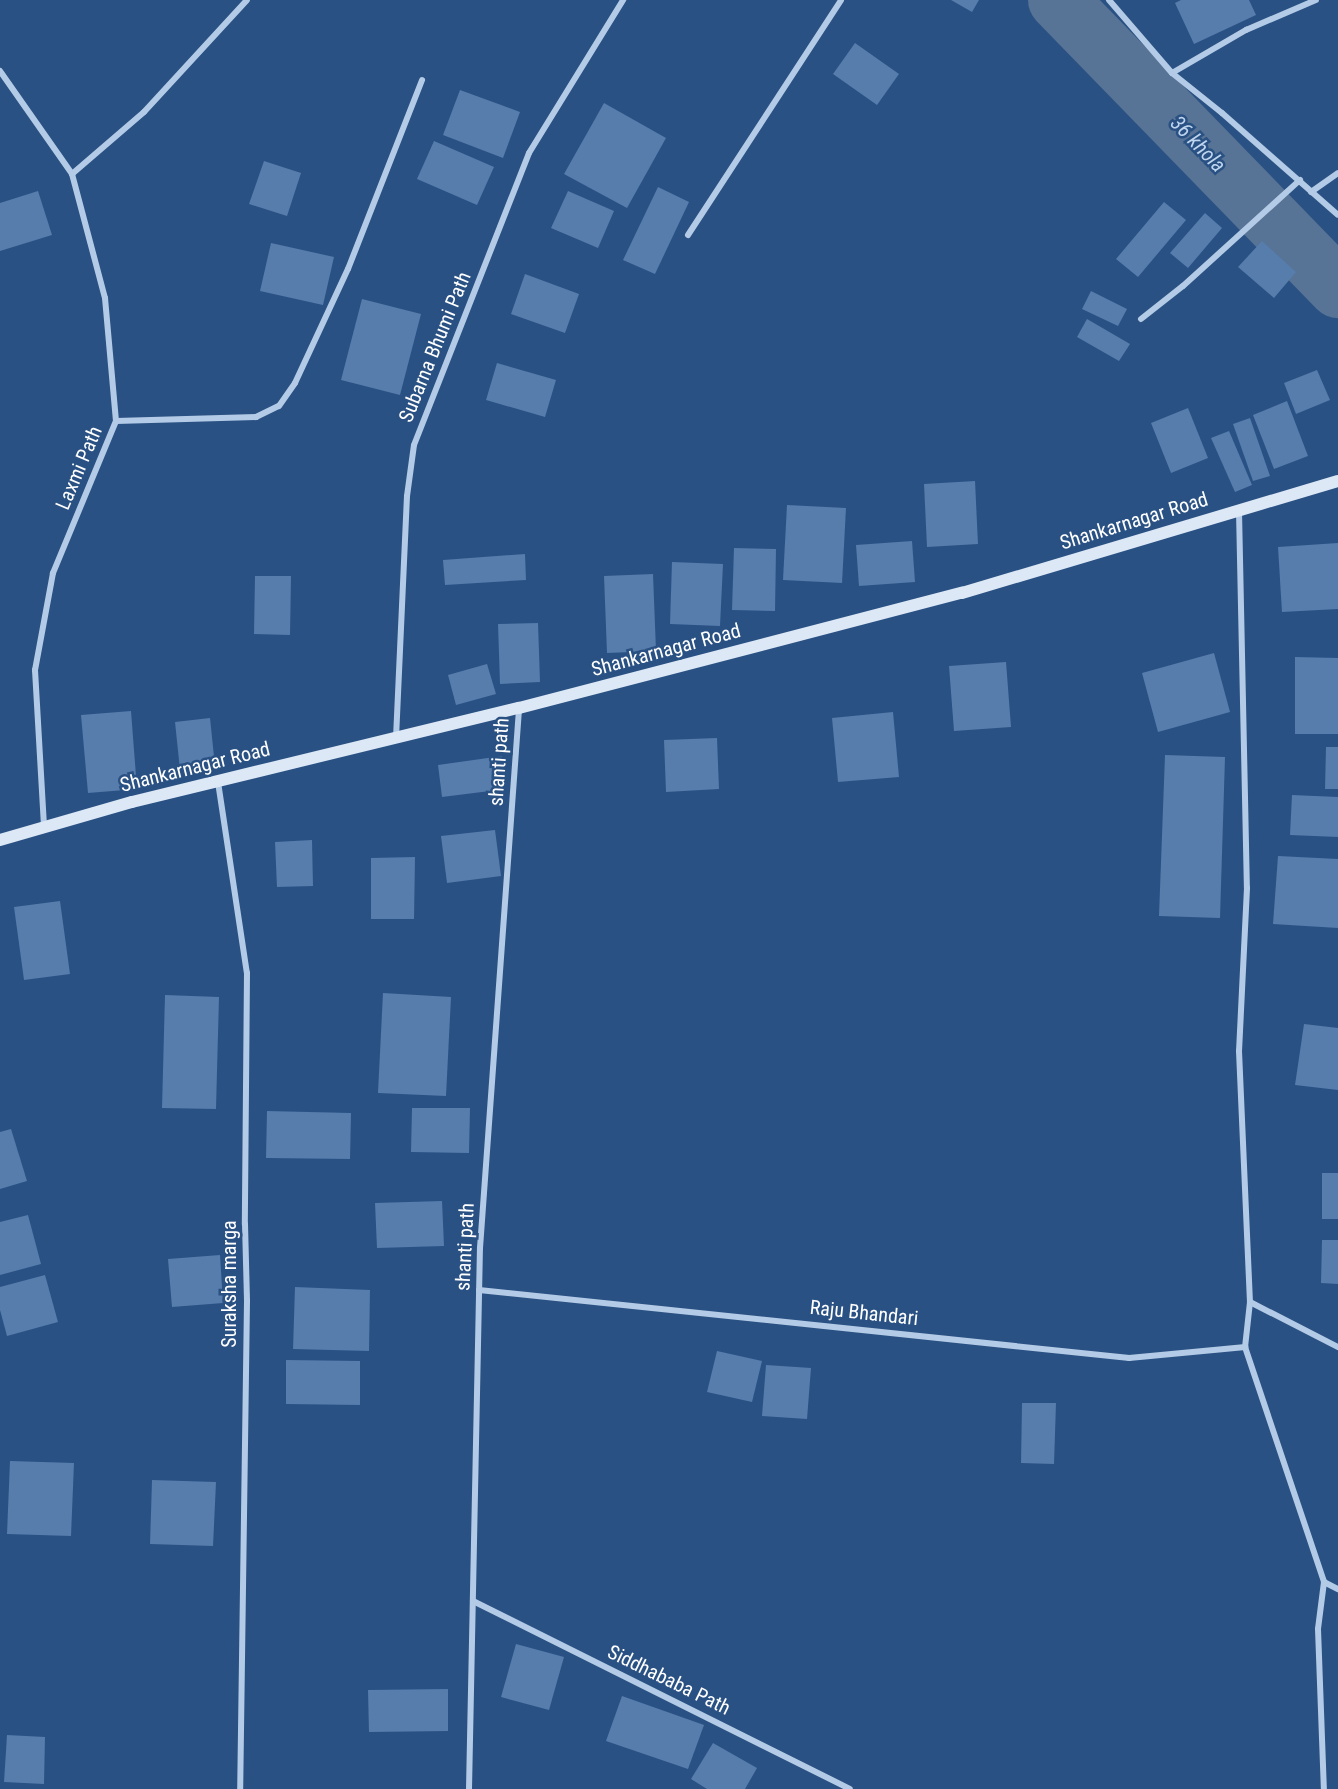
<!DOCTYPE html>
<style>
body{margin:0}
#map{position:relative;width:1338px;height:1789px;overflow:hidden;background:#2a5183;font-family:"Roboto Condensed",sans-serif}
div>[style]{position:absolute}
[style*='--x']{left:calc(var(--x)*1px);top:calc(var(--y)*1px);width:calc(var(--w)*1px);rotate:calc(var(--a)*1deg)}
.river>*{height:60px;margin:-30px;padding:0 30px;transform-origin:30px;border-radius:30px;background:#577395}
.building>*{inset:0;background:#567dac}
.street>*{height:6px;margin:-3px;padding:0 3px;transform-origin:3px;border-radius:3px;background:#b3cbe6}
.secondary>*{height:12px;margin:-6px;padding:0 6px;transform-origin:6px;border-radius:6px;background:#dce8f6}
span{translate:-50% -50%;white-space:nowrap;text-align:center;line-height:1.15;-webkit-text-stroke:5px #2a5183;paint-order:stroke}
.street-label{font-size:20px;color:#fff}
.water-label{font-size:21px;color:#bfd5ee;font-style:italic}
</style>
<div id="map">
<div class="river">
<div style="--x:1058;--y:0;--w:402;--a:45.8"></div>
</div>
<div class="building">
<div style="clip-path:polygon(951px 0,979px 0,972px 12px)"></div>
<div style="clip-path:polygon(1181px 0,1249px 0,1256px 15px,1194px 44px,1175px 3px)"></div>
<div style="clip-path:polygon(855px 43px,899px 74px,877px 105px,833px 74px)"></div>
<div style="clip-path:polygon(460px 90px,520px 112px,503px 158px,443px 135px)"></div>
<div style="clip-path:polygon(604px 103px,666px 138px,627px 208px,564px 174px)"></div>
<div style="clip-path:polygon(434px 141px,494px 167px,477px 205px,417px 179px)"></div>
<div style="clip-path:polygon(264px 161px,301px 173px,287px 216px,249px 204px)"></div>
<div style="clip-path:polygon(658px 187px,689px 202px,655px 274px,623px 260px)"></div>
<div style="clip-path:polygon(38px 191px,52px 235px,0 251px,0 203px)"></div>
<div style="clip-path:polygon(568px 191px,614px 211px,598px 248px,551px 228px)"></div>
<div style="clip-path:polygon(1164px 202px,1186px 220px,1138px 277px,1116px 259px)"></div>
<div style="clip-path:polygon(1205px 213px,1222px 228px,1188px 268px,1170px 253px)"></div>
<div style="clip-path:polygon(1262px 241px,1296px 272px,1274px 298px,1238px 267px)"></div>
<div style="clip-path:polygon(271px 243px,334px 257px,323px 305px,260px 291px)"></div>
<div style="clip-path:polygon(525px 274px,579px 294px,565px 333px,511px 314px)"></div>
<div style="clip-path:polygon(1091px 291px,1127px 309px,1118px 326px,1082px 309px)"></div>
<div style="clip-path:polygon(362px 299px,421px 314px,400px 395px,341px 380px)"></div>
<div style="clip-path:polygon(1087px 319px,1130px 344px,1119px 361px,1077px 337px)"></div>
<div style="clip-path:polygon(497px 363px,556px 380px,545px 417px,486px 400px)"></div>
<div style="clip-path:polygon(1317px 370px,1330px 400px,1296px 414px,1284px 383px)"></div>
<div style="clip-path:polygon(1287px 401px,1308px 456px,1274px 469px,1253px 415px)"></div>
<div style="clip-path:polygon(1188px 408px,1208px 458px,1171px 473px,1151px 423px)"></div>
<div style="clip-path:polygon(1250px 418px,1270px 476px,1253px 481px,1233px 424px)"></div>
<div style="clip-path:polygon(1229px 431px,1252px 485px,1235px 492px,1211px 438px)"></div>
<div style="clip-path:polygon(975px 481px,978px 544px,927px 547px,924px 484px)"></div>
<div style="clip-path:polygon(787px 505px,846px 508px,842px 583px,783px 580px)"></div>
<div style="clip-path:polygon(912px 541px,915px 582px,859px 586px,856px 545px)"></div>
<div style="clip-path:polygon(1338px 543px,1338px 609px,1282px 612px,1278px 547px)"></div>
<div style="clip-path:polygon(734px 548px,776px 549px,775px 611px,732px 610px)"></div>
<div style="clip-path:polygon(525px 554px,526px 580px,445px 585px,443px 560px)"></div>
<div style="clip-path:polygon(672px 562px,723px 564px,720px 626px,670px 624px)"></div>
<div style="clip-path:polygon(653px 574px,656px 651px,607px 653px,604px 576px)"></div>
<div style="clip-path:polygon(255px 576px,291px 576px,290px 635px,254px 634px)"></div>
<div style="clip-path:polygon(538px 623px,540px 682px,500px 684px,498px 624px)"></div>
<div style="clip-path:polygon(1214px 653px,1230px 712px,1158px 732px,1142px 673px)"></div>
<div style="clip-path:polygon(1295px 657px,1338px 658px,1338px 734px,1295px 734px)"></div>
<div style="clip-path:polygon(1006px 662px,1011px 727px,954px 731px,949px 666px)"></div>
<div style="clip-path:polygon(487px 664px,496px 694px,456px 705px,448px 675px)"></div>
<div style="clip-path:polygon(131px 711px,137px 789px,88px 793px,81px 715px)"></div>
<div style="clip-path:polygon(893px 712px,899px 777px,838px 782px,832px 718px)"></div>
<div style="clip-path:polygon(210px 718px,215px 766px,180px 770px,175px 722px)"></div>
<div style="clip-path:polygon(717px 738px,719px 789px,666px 792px,664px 740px)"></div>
<div style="clip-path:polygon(1326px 747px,1338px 747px,1338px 789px,1325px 789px)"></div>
<div style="clip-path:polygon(1165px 755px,1225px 757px,1220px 918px,1159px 916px)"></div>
<div style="clip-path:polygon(502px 756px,506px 789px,442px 797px,438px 765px)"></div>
<div style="clip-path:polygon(1292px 795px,1338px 797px,1338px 837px,1290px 835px)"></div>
<div style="clip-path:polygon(495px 830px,501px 876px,447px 883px,441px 836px)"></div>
<div style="clip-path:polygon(312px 840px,313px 886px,277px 887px,275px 842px)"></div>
<div style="clip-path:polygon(1278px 856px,1338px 859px,1338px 928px,1273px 924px)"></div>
<div style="clip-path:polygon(415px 857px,414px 919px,371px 919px,371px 858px)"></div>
<div style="clip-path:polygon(60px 901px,70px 974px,24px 980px,14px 907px)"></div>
<div style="clip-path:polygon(383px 993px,451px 997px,446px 1096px,378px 1093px)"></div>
<div style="clip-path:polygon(165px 995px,219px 997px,216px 1109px,162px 1108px)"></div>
<div style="clip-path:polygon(1304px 1024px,1338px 1028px,1338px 1090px,1295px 1085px)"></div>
<div style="clip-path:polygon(412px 1108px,470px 1108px,469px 1153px,411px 1152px)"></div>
<div style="clip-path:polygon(267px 1111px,351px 1113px,350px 1159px,266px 1158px)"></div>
<div style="clip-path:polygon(11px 1129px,27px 1181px,0 1189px,0 1132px)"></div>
<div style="clip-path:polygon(1322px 1173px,1338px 1173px,1338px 1219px,1322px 1219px)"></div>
<div style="clip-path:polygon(442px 1201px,444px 1246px,377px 1248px,375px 1203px)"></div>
<div style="clip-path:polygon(28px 1215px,41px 1264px,0 1275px,0 1222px)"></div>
<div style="clip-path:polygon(1322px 1240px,1338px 1240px,1338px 1284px,1321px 1283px)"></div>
<div style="clip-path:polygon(220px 1255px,223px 1303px,172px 1307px,168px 1259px)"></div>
<div style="clip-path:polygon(45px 1275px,58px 1322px,7px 1336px,0 1310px,0 1287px)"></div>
<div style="clip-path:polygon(295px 1287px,370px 1290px,369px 1351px,293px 1349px)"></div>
<div style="clip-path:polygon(717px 1351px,762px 1361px,752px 1402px,707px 1392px)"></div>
<div style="clip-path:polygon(286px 1360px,360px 1361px,360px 1405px,286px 1404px)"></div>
<div style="clip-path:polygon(766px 1365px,811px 1368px,807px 1419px,762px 1416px)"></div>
<div style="clip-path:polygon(1022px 1403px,1056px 1403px,1054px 1464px,1021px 1463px)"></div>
<div style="clip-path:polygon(10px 1461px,74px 1463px,71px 1536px,7px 1534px)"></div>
<div style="clip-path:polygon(152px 1480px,216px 1482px,213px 1546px,150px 1544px)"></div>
<div style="clip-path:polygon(516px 1644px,564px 1657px,549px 1710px,501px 1697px)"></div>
<div style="clip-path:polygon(448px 1689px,448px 1731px,369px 1732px,368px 1690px)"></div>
<div style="clip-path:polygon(622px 1696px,704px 1725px,688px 1769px,606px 1741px)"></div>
<div style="clip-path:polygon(7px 1735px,45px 1737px,44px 1784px,4px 1782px)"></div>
<div style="clip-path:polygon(713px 1743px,757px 1768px,745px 1789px,707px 1789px,691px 1779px)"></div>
</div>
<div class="street">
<div style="--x:1109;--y:0;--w:96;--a:49.2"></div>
<div style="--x:1172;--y:73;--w:64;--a:38.7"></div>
<div style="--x:1222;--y:113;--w:154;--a:41.3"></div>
<div style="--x:0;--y:71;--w:126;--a:55"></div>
<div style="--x:72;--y:174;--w:128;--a:75.1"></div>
<div style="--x:105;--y:298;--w:123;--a:84.9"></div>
<div style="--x:116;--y:421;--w:165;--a:112.5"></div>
<div style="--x:53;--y:573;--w:99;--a:100.5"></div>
<div style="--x:35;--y:670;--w:156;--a:86.7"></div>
<div style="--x:1172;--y:73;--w:86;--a:-30.2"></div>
<div style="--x:1246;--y:30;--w:76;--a:-23.2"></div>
<div style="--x:72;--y:174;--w:95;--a:-40.7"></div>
<div style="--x:144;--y:112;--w:152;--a:-47.4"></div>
<div style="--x:1311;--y:192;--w:33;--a:-35"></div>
<div style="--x:688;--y:235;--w:280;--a:-56.9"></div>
<div style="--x:1141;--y:319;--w:53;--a:-38.2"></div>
<div style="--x:1183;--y:286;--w:158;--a:-42.2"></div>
<div style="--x:116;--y:421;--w:140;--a:-1.6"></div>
<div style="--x:256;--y:417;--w:25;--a:-26"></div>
<div style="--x:279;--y:406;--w:28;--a:-55"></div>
<div style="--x:295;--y:383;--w:126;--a:-65.1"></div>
<div style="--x:348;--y:269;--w:203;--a:-68.6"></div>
<div style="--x:1239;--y:511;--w:377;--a:88.8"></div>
<div style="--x:1247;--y:888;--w:163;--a:92.8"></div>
<div style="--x:1239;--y:1051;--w:251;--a:87.5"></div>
<div style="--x:1250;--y:1302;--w:45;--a:96.3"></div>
<div style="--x:1245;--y:1347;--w:248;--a:71.4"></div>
<div style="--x:1324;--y:1582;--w:47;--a:97.3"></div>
<div style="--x:1318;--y:1629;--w:160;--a:87.9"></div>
<div style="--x:396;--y:738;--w:242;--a:-87.4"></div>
<div style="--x:407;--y:496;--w:51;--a:-82.2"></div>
<div style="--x:414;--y:445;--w:314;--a:-68.5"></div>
<div style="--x:529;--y:153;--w:180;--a:-58.4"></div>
<div style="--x:218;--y:782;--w:193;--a:81.4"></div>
<div style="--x:247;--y:973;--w:251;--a:90.5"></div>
<div style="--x:245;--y:1224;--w:77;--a:88.5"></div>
<div style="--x:247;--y:1301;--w:488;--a:90.8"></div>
<div style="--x:479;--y:1290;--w:654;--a:5.97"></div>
<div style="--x:1129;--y:1358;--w:117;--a:-5.4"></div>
<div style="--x:1250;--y:1302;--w:99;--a:27.1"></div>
<div style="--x:1324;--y:1582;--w:16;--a:27"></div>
<div style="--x:473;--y:1601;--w:421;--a:26.5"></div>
<div style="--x:469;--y:1789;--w:541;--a:-88.84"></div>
<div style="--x:480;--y:1248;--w:540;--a:-85.86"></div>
</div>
<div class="secondary">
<div style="--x:0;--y:840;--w:137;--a:-16.1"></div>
<div style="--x:132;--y:802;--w:398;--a:-13.7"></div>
<div style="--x:519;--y:708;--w:458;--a:-14.6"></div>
<div style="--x:962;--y:593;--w:392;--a:-16.6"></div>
</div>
<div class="street-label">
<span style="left:435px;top:347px;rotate:-68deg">Subarna Bhumi Path</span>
<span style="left:79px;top:468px;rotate:-67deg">Laxmi Path</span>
<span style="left:1134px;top:521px;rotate:-17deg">Shankarnagar Road</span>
<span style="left:666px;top:650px;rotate:-15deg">Shankarnagar Road</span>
<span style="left:499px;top:762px;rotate:-86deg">shanti path</span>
<span style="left:195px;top:767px;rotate:-14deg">Shankarnagar Road</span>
<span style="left:465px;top:1247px;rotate:-87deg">shanti path</span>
<span style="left:229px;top:1284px;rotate:-90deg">Suraksha marga</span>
<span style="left:864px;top:1313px;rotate:6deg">Raju Bhandari</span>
<span style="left:669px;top:1680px;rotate:26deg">Siddhababa Path</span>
</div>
<div class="water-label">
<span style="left:1198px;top:144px;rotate:46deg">36 khola</span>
</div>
</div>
